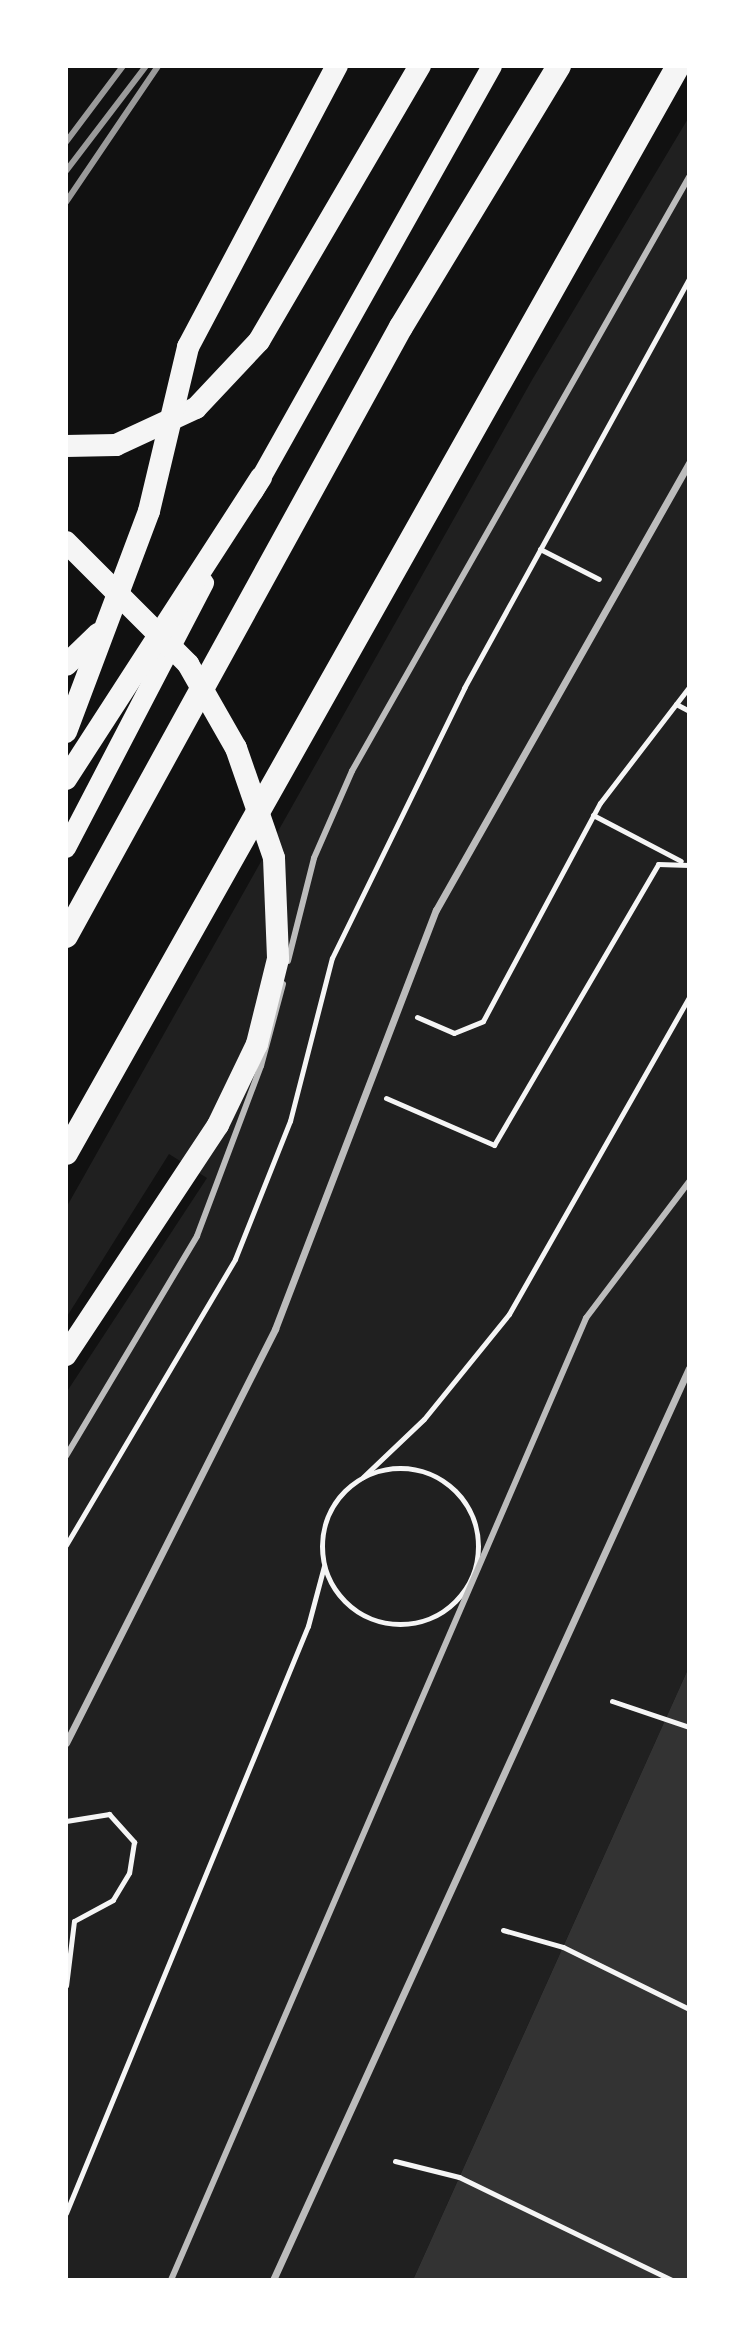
<!DOCTYPE html>
<style>
body{margin:0}
#map{position:relative;width:755px;height:2346px;overflow:hidden;background:#111;font-family:"Times New Roman",serif}
div>[style]{position:absolute}
[style*='--x']{left:calc(var(--x)*1px);top:calc(var(--y)*1px);width:calc(var(--w)*1px);rotate:calc(var(--a)*1deg)}
.green>*{inset:0;background:#202020}
.water>*{inset:0;background:#333}
.path>*{height:5px;margin:-2.5px;padding:0 2.5px;transform-origin:2.5px;border-radius:2.5px;background:#f5f5f5}
.path>.ring{margin:-2.5px;padding:0;box-sizing:content-box;background:none;border:5px solid #f5f5f5;border-radius:50%}
.service>*{height:6px;margin:-3px;padding:0 3px;transform-origin:3px;border-radius:3px;background:#bcbcbc}
.pedestrian>*{height:7px;margin:-3.5px;padding:0 3.5px;transform-origin:3.5px;border-radius:3.5px;background:#bcbcbc}
.primary>*{height:20px;margin:-10px;padding:0 10px;transform-origin:10px;border-radius:10px;background:#f5f5f5}
.trunk>*{height:22px;margin:-11px;padding:0 11px;transform-origin:11px;border-radius:11px;background:#f5f5f5}
.motorway>*{height:24px;margin:-12px;padding:0 12px;transform-origin:12px;border-radius:12px;background:#f5f5f5}
.rail>*{height:6px;margin:-3px;padding:0 3px;transform-origin:3px;border-radius:3px;background:#9a9a9a}
span{translate:-50% -50%;white-space:nowrap;text-align:center;line-height:1.15;-webkit-text-stroke:7px #fff;paint-order:stroke}
.frame{position:absolute;inset:0;border:68px solid #fff;pointer-events:none}
</style>
<div id="map">
<div class="green">
<div style="clip-path:polygon(689px 117px,689px 1667px,413px 2280px,66px 2280px,66px 1393px,207px 1178px,169px 1154px,66px 1318px,66px 1208px,532px 380px)"></div>
</div>
<div class="water">
<div style="clip-path:polygon(689px 1667px,689px 2280px,413px 2280px,563px 1947px)"></div>
</div>
<div class="path">
<div style="--x:540;--y:549;--w:66;--a:27"></div>
<div style="--x:676;--y:704;--w:15;--a:28"></div>
<div style="--x:593;--y:815;--w:99;--a:27.6"></div>
<div style="--x:417;--y:1017;--w:40;--a:23.4"></div>
<div style="--x:454;--y:1033;--w:31;--a:-22"></div>
<div style="--x:483;--y:1021;--w:247;--a:-61.8"></div>
<div style="--x:600;--y:803;--w:146;--a:-52.5"></div>
<div style="--x:386;--y:1098;--w:118;--a:23.5"></div>
<div style="--x:494;--y:1145;--w:325;--a:-59.7"></div>
<div style="--x:658;--y:864;--w:31;--a:2"></div>
<div class="ring" style="left:322px;top:1468px;width:151px;height:151px"></div>
<div style="--x:363;--y:1477;--w:84;--a:-43.6"></div>
<div style="--x:424;--y:1419;--w:135;--a:-51"></div>
<div style="--x:509;--y:1314;--w:365;--a:-60.4"></div>
<div style="--x:66;--y:1545;--w:332;--a:-59.4"></div>
<div style="--x:235;--y:1259;--w:149;--a:-68.3"></div>
<div style="--x:290;--y:1121;--w:168;--a:-75.6"></div>
<div style="--x:332;--y:958;--w:301;--a:-63.9"></div>
<div style="--x:464;--y:688;--w:467;--a:-61.2"></div>
<div style="--x:612;--y:1701;--w:81;--a:18.7"></div>
<div style="--x:66;--y:1821;--w:44;--a:-9.2"></div>
<div style="--x:109;--y:1814;--w:38;--a:48"></div>
<div style="--x:134;--y:1842;--w:31;--a:99"></div>
<div style="--x:129;--y:1873;--w:31;--a:121"></div>
<div style="--x:113;--y:1900;--w:44;--a:151.7"></div>
<div style="--x:74;--y:1921;--w:65;--a:97"></div>
<div style="--x:503;--y:1930;--w:62;--a:15.8"></div>
<div style="--x:563;--y:1947;--w:140;--a:26.2"></div>
<div style="--x:395;--y:2161;--w:66;--a:14"></div>
<div style="--x:459;--y:2177;--w:237;--a:25.8"></div>
<div style="--x:66;--y:2213;--w:635;--a:-67.6"></div>
<div style="--x:308;--y:1626;--w:62;--a:-75.1"></div>
</div>
<div class="service">
<div style="--x:288;--y:961;--w:106;--a:-75.8"></div>
<div style="--x:314;--y:858;--w:95;--a:-66.4"></div>
<div style="--x:352;--y:771;--w:683;--a:-60.43"></div>
<div style="--x:66;--y:1456;--w:256;--a:-59.2"></div>
<div style="--x:197;--y:1236;--w:182;--a:-69.4"></div>
<div style="--x:261;--y:1066;--w:85;--a:-75"></div>
<div style="--x:171;--y:2280;--w:1048;--a:-66.66"></div>
<div style="--x:586;--y:1318;--w:171;--a:-52.9"></div>
</div>
<div class="pedestrian">
<div style="--x:66;--y:1743;--w:464;--a:-63.2"></div>
<div style="--x:275;--y:1329;--w:449;--a:-69"></div>
<div style="--x:436;--y:910;--w:514;--a:-60.49"></div>
<div style="--x:273;--y:2280;--w:1002;--a:-65.48"></div>
</div>
<div class="primary">
<div style="--x:253;--y:492;--w:488;--a:-60.7"></div>
<div style="--x:66;--y:848;--w:299;--a:-62.5"></div>
</div>
<div class="trunk">
<div style="--x:66;--y:446;--w:50;--a:-1.1"></div>
<div style="--x:116;--y:445;--w:88;--a:-24.8"></div>
<div style="--x:196;--y:408;--w:92;--a:-46.8"></div>
<div style="--x:259;--y:341;--w:319;--a:-59.7"></div>
<div style="--x:66;--y:542;--w:173;--a:45"></div>
<div style="--x:188;--y:664;--w:97;--a:60.3"></div>
<div style="--x:236;--y:748;--w:116;--a:70.9"></div>
<div style="--x:274;--y:858;--w:101;--a:87.7"></div>
<div style="--x:278;--y:959;--w:88;--a:103.9"></div>
<div style="--x:257;--y:1044;--w:90;--a:115.7"></div>
<div style="--x:218;--y:1125;--w:276;--a:123.5"></div>
<div style="--x:66;--y:665;--w:45;--a:-44.1"></div>
<div style="--x:66;--y:732;--w:236;--a:-69.4"></div>
<div style="--x:149;--y:511;--w:169;--a:-76.6"></div>
<div style="--x:188;--y:347;--w:318;--a:-62.1"></div>
<div style="--x:66;--y:779;--w:359;--a:-57.1"></div>
</div>
<div class="motorway">
<div style="--x:66;--y:936;--w:695;--a:-61.19"></div>
<div style="--x:401;--y:327;--w:305;--a:-58.8"></div>
<div style="--x:66;--y:1153;--w:1247;--a:-60.62"></div>
</div>
<div class="rail">
<div style="--x:66;--y:142;--w:95;--a:-53.1"></div>
<div style="--x:66;--y:171;--w:132;--a:-52.7"></div>
<div style="--x:66;--y:202;--w:164;--a:-55.9"></div>
</div>
<div class="frame"></div>
</div>
